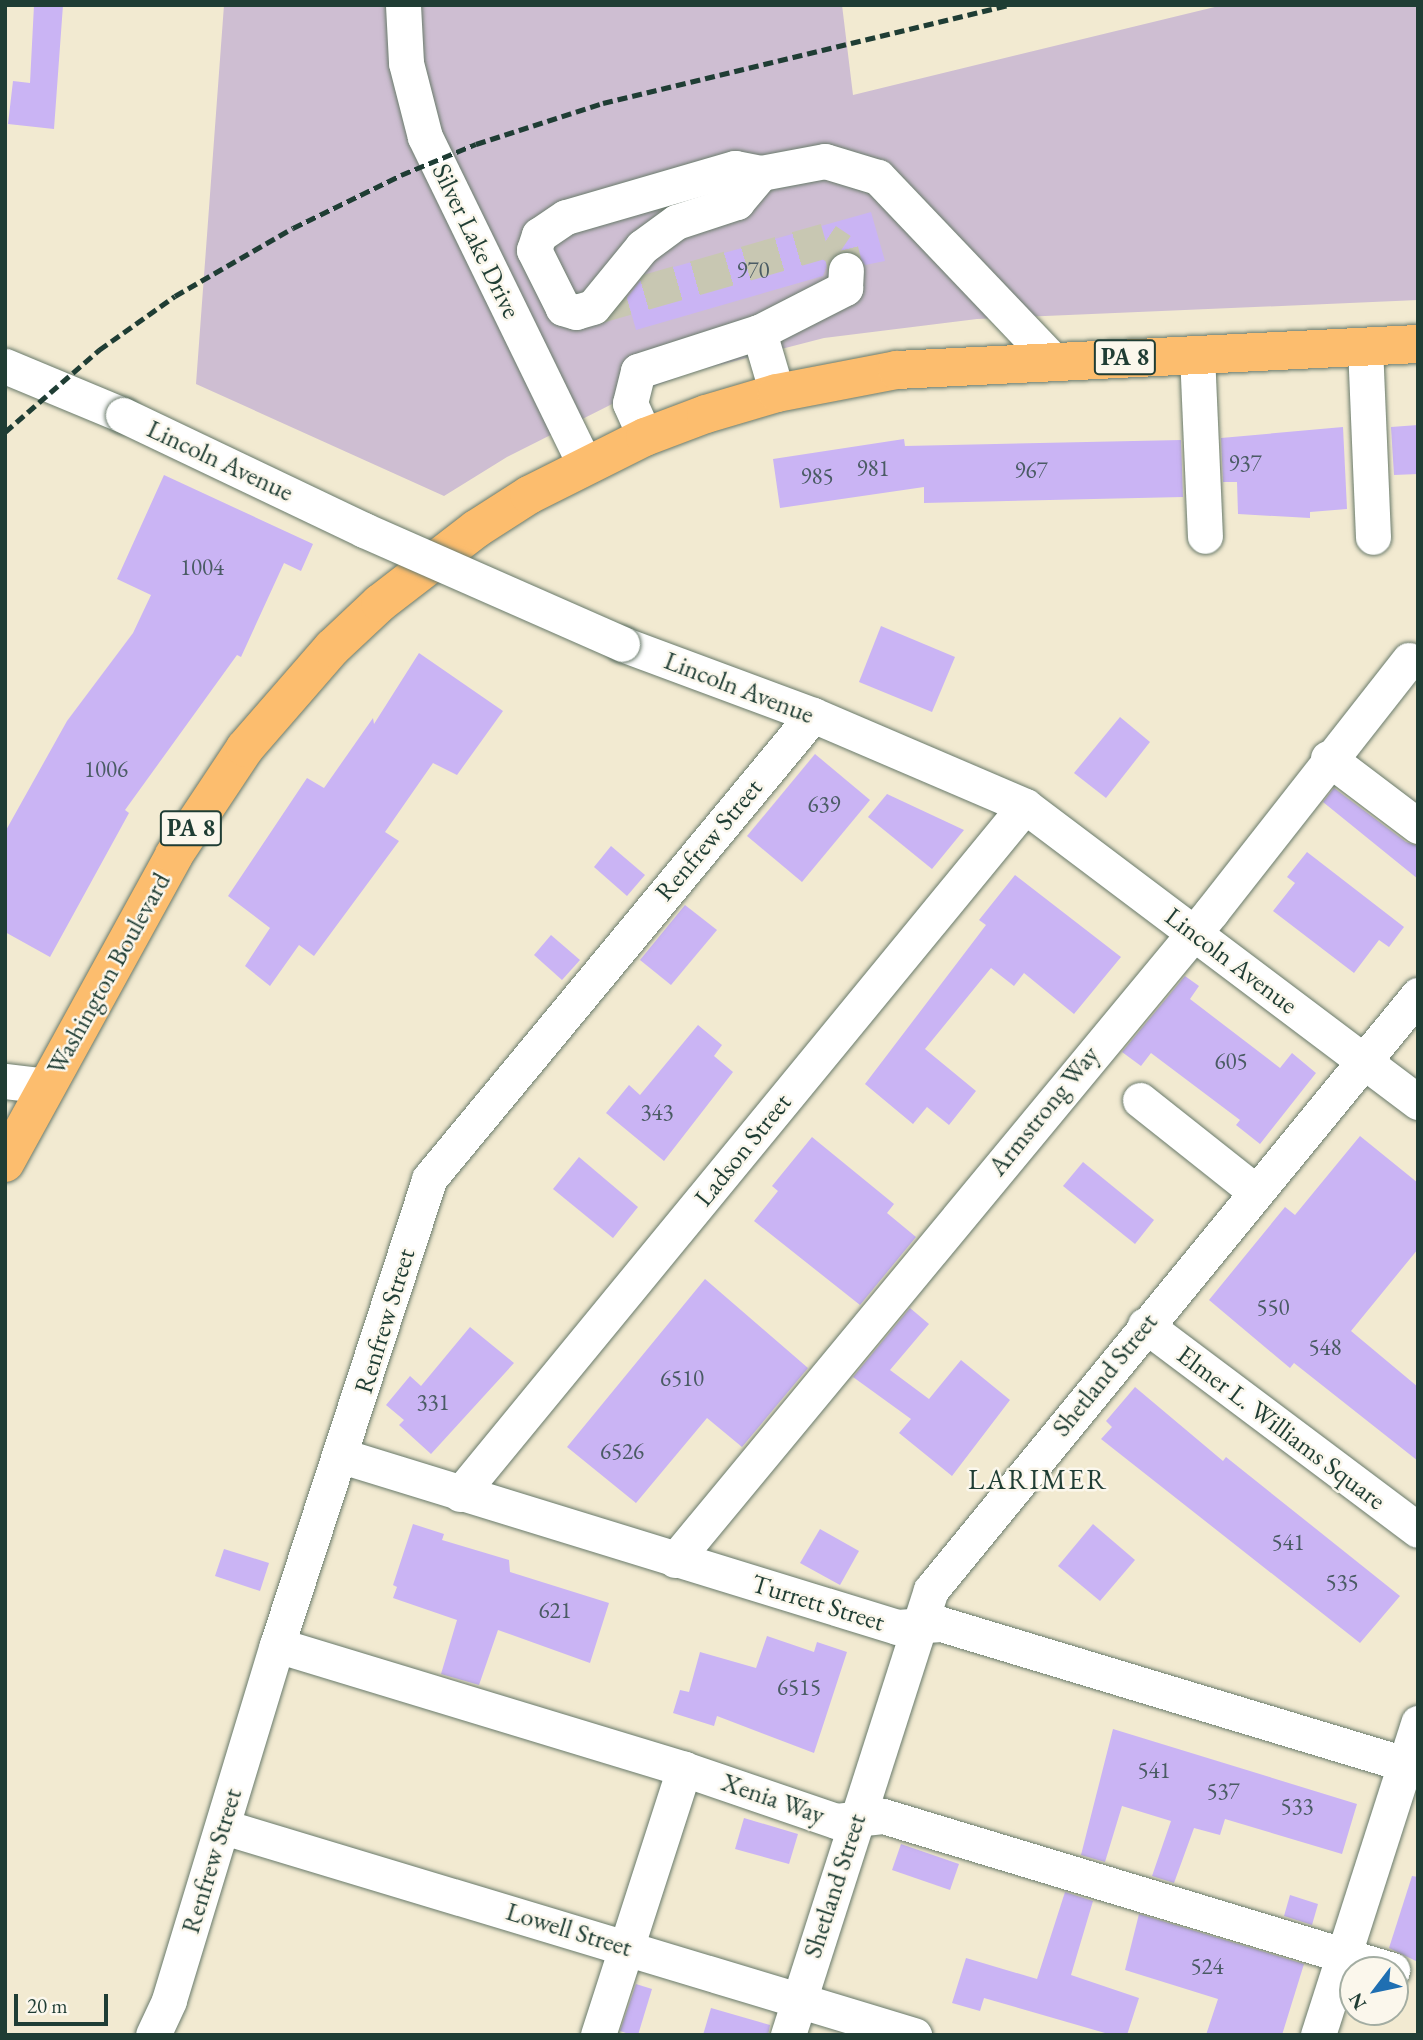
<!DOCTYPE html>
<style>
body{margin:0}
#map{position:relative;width:1423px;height:2040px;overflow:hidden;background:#f2ead1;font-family:"EB Garamond",serif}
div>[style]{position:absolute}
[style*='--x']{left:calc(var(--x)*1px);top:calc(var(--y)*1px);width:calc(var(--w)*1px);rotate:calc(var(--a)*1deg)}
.industrial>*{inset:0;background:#cebed2}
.building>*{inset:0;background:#cab4f4}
.minor-tunnel>*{height:35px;margin-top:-17.5px;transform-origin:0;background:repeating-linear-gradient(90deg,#c8c7b2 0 35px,transparent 0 53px)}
.roads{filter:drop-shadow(0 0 2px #697a6b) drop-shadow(0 0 2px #697a6b)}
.minor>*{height:35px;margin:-17.5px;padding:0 17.5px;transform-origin:17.5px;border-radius:17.5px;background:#fff}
.highway>*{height:38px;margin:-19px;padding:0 19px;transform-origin:19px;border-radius:19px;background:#fcbd6e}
.rail>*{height:5px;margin-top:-2.5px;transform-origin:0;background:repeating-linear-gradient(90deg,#1f3d34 0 10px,transparent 0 15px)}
.bridges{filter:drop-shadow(0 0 2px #697a6b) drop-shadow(0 0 2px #697a6b)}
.minor-bridge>*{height:35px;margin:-17.5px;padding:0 17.5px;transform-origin:17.5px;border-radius:17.5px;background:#fff}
span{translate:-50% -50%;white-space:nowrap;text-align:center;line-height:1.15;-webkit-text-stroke:5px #fbf7ec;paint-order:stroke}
.number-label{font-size:23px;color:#4a5b64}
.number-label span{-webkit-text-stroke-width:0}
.shield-label span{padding:2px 5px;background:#fbf7ec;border:2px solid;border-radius:5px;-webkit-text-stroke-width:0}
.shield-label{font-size:24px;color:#1f3d34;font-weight:700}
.street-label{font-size:26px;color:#1f3d34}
.neighbourhood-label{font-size:28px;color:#1f3d34;letter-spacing:2px}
.frame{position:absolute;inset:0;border:7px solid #1f3d34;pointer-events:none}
.north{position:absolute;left:1339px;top:1956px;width:70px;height:70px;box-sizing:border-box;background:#fbf7ec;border:2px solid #a3ada2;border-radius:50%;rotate:238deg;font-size:19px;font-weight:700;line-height:28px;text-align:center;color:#1f3d34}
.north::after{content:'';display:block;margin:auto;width:24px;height:32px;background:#1f6fb2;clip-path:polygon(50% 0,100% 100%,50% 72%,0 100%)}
.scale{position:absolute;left:14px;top:1994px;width:94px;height:32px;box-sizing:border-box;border:4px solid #1f3d34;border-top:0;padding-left:9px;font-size:21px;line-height:24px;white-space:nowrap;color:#1f3d34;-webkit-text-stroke:5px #fbf7ec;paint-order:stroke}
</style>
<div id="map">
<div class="industrial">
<div style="clip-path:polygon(224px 5px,842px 5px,853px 95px,1223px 5px,1418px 5px,1418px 300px,977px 319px,824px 338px,692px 372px,628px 396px,507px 457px,444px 496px,196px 384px)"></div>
</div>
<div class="building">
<div style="clip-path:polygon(34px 5px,63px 5px,54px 129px,8px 124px,13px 81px,30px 83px)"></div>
<div style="clip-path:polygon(871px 212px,885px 261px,865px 265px,856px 253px,838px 252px,829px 260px,823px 276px,636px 330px,627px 298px,645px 275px)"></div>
<div style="clip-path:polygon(1418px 425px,1418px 474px,1394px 475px,1391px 427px)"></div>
<div style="clip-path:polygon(1343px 427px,1347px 509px,1310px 512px,1310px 518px,1238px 514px,1237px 482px,1223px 482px,1221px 438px)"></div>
<div style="clip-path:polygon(904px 439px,905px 446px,1181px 440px,1183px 497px,924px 503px,924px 487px,780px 508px,773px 459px)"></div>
<div style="clip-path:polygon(164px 475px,313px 544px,301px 571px,284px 563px,241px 657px,237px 655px,125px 810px,129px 813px,50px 957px,5px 932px,5px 832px,67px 721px,133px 633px,151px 595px,117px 579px)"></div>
<div style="clip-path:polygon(881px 626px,955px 657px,932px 712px,859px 682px)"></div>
<div style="clip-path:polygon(419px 653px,503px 711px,457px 775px,433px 763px,385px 832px,399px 841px,314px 956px,299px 945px,270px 986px,245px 966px,270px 928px,228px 896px,307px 778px,324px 788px,373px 718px,374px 724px)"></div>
<div style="clip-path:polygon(1120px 717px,1150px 742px,1106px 798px,1074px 773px)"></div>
<div style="clip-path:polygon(815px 754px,870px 800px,802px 882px,747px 836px)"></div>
<div style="clip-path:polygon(1334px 788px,1406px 842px,1418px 846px,1418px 879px,1323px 802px)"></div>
<div style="clip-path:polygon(887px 794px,964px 830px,932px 869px,868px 817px)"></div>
<div style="clip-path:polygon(611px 846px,645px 875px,627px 896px,594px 867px)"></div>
<div style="clip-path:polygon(1307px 852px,1404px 927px,1389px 947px,1379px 940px,1354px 973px,1273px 911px,1295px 883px,1287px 877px)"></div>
<div style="clip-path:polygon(1015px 875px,1121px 957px,1074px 1014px,1024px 973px,1014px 986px,991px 968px,925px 1049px,976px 1091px,949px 1125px,927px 1107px,913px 1124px,865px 1084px,986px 925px,979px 920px)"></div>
<div style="clip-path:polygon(685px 905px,717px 930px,671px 985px,640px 960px)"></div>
<div style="clip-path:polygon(551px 935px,580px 960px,562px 980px,534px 955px)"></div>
<div style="clip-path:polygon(1185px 976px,1199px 986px,1190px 999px,1280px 1068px,1292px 1053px,1316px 1073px,1260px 1144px,1236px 1125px,1240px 1120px,1151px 1053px,1141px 1066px,1122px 1052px)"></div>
<div style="clip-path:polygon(698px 1025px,722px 1045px,714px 1056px,733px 1072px,664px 1161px,606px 1113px,629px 1085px,640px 1095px)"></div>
<div style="clip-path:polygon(1360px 1136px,1418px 1183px,1418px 1249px,1351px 1331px,1418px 1387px,1418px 1461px,1294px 1363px,1290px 1368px,1209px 1300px,1285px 1207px,1295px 1215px)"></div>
<div style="clip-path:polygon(812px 1137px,894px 1204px,887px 1213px,916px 1237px,860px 1305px,754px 1221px,778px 1191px,772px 1186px)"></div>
<div style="clip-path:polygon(579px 1157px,638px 1207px,613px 1238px,553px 1189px)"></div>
<div style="clip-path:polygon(1083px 1162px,1154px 1220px,1135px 1244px,1063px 1186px)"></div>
<div style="clip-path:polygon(705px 1279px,808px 1368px,742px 1447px,707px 1418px,636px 1503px,567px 1447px)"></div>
<div style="clip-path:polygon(910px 1308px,929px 1324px,890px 1370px,929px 1399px,961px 1360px,1010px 1400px,952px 1476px,899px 1433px,911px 1419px,853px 1377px)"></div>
<div style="clip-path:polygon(470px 1327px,514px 1363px,431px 1454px,399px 1425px,404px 1420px,386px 1405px,410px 1376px,421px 1386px)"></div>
<div style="clip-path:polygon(1135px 1387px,1223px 1461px,1226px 1457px,1400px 1596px,1360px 1643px,1101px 1439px,1112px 1427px,1106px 1421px)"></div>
<div style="clip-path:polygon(413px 1524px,444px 1534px,442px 1540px,509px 1560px,510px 1572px,609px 1603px,590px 1663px,498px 1630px,479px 1685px,441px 1674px,457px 1620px,393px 1598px,397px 1587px,393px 1585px)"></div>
<div style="clip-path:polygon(1093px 1524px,1135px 1560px,1100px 1601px,1058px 1566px)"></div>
<div style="clip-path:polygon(820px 1529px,859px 1551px,840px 1585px,800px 1563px)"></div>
<div style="clip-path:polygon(224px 1549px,269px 1563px,260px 1591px,215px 1576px)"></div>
<div style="clip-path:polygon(767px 1636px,814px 1652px,817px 1642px,847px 1652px,814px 1753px,717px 1716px,714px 1726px,673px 1713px,680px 1690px,689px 1692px,700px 1652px,756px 1668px)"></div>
<div style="clip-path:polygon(1113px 1729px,1357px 1804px,1342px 1854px,1225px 1819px,1220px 1835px,1194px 1828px,1174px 1883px,1152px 1876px,1171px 1821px,1122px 1806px,1105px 1862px,1081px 1855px)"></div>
<div style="clip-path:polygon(744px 1818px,798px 1834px,789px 1864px,735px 1849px)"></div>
<div style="clip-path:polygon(901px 1844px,959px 1864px,950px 1890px,892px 1870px)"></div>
<div style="clip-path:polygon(1412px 1876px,1418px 1877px,1418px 1962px,1389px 1948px)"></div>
<div style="clip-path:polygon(1065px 1892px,1093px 1901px,1071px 1975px,1139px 1998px,1127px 2035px,1112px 2035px,984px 1998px,980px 2011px,952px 2003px,966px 1958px,1037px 1979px)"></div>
<div style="clip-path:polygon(1290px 1895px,1318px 1904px,1312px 1925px,1284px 1916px)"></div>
<div style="clip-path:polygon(1139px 1914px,1304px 1964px,1282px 2035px,1206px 2035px,1218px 1999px,1125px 1970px)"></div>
<div style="clip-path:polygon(636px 1984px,652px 1989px,638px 2035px,632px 2035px,620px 2031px)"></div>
<div style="clip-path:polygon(711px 2008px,770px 2025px,768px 2035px,703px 2035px)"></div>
</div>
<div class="minor-tunnel">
<div style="--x:593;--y:307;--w:242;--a:-16"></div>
<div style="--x:826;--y:240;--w:18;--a:34"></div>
<div style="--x:841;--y:250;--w:21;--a:76"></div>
</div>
<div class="roads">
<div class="minor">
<div style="--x:403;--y:5;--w:58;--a:87"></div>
<div style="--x:406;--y:63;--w:76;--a:75.6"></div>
<div style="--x:425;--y:137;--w:365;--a:64"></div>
<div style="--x:761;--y:173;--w:38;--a:130"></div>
<div style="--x:737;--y:202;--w:64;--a:161.8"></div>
<div style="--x:676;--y:222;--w:42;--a:143.7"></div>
<div style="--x:642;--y:247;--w:77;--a:129.2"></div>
<div style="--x:593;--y:307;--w:18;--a:164"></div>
<div style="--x:576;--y:312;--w:14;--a:-163"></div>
<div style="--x:563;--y:308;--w:65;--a:-116.6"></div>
<div style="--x:534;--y:250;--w:16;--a:-72"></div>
<div style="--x:539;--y:235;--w:32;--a:-34"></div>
<div style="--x:566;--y:217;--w:176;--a:-16.2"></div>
<div style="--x:735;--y:168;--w:26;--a:11"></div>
<div style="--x:761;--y:173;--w:65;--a:-10.6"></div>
<div style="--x:825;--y:161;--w:55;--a:16.8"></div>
<div style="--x:878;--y:177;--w:253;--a:46.4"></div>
<div style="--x:759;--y:332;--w:64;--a:73.6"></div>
<div style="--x:1365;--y:346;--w:191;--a:87.6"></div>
<div style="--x:1197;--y:354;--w:182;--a:87.5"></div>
<div style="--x:5;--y:366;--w:128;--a:22.6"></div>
<div style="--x:645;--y:437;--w:37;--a:-114"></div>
<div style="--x:630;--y:403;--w:33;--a:-76"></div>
<div style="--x:638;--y:371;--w:127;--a:-17.9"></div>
<div style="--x:759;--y:332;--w:97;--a:-27.1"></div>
<div style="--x:845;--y:288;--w:18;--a:-87"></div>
<div style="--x:622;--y:644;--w:204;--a:20.4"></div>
<div style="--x:813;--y:715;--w:231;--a:23.2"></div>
<div style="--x:1025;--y:806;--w:492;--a:37"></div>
<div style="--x:1328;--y:758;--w:113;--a:37.1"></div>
<div style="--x:5;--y:1081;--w:42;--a:6.8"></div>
<div style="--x:1140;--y:1100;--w:147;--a:38.4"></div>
<div style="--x:1145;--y:1325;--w:341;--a:36.9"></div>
<div style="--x:342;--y:1456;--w:581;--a:17.12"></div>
<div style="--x:897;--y:1627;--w:44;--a:-3.9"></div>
<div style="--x:941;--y:1624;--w:498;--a:16.8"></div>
<div style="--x:460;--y:1494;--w:890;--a:-50.61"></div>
<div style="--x:675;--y:1560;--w:842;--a:-50.39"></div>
<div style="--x:1212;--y:911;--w:319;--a:-51.9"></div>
<div style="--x:277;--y:1645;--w:425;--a:16.9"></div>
<div style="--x:684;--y:1769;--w:161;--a:18.9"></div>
<div style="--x:836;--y:1821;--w:47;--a:-6.1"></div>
<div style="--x:883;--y:1816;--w:532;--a:16.83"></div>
<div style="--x:224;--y:1827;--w:721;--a:16.78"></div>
<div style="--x:153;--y:2035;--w:38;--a:-65"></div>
<div style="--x:169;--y:2000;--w:371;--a:-73.1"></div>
<div style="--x:277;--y:1645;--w:490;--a:-71.9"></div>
<div style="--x:429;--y:1179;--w:602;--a:-50.39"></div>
<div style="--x:598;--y:2035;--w:280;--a:-72.1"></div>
<div style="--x:788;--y:2035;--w:467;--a:-72.2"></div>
<div style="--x:931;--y:1590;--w:769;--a:-50.7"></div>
<div style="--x:1318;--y:2035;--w:328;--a:-72.2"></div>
</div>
<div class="highway">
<div style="--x:5;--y:1163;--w:351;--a:-61.2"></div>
<div style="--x:174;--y:855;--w:128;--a:-56.4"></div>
<div style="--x:245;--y:748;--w:133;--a:-49"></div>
<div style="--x:332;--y:648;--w:66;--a:-43.2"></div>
<div style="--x:380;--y:603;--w:121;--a:-37.6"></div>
<div style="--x:476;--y:529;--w:63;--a:-32.7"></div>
<div style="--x:529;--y:495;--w:130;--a:-26.6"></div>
<div style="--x:645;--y:437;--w:65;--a:-20.7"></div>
<div style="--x:706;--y:414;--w:74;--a:-16.5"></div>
<div style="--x:777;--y:393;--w:122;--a:-10.9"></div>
<div style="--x:897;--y:370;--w:522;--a:-2.86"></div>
</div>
</div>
<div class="rail">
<div style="--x:5;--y:432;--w:125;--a:-41.1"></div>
<div style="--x:99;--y:350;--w:93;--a:-35.4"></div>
<div style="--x:175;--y:296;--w:136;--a:-30"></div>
<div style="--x:293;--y:228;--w:120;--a:-26.1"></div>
<div style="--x:401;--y:175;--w:81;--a:-22.5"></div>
<div style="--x:476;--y:144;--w:133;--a:-17.9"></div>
<div style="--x:603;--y:103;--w:417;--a:-13.6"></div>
</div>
<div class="bridges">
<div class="minor-bridge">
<div style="--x:123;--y:415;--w:267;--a:25.5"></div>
<div style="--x:364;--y:530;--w:282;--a:23.8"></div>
</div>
</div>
<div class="number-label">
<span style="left:753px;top:270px">970</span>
<span style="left:1245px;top:463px">937</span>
<span style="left:873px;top:468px">981</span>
<span style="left:1031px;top:470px">967</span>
<span style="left:817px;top:476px">985</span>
<span style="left:202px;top:567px">1004</span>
<span style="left:106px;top:769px">1006</span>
<span style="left:824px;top:804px">639</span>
<span style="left:1231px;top:1061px">605</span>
<span style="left:657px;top:1112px">343</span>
<span style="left:1273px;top:1307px">550</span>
<span style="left:1325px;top:1347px">548</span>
<span style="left:682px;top:1378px">6510</span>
<span style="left:433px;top:1402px">331</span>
<span style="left:622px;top:1451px">6526</span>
<span style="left:1288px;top:1542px">541</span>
<span style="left:1342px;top:1582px">535</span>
<span style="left:555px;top:1610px">621</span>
<span style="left:799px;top:1687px">6515</span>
<span style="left:1154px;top:1770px">541</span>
<span style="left:1223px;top:1791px">537</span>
<span style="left:1297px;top:1806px">533</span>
<span style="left:1207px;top:1966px">524</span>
</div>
<div class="shield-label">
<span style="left:1125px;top:357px">PA 8</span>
<span style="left:191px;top:828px">PA 8</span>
</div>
<div class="street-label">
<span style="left:476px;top:241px;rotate:64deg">Silver Lake Drive</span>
<span style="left:220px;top:461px;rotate:25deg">Lincoln Avenue</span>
<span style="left:739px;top:688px;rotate:21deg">Lincoln Avenue</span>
<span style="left:709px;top:840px;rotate:-50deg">Renfrew Street</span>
<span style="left:1231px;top:961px;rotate:37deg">Lincoln Avenue</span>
<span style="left:109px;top:974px;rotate:-61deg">Washington Boulevard</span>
<span style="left:1044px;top:1111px;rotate:-51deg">Armstrong Way</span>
<span style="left:743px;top:1150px;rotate:-51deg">Ladson Street</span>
<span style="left:385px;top:1321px;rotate:-73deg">Renfrew Street</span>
<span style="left:1105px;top:1375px;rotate:-51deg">Shetland Street</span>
<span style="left:1281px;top:1428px;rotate:37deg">Elmer L. Williams Square</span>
<span style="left:818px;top:1603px;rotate:17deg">Turrett Street</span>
<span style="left:773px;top:1799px;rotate:19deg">Xenia Way</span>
<span style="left:212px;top:1861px;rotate:-73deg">Renfrew Street</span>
<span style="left:835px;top:1886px;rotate:-72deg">Shetland Street</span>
<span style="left:569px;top:1930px;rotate:17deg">Lowell Street</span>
</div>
<div class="neighbourhood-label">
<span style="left:1038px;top:1479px">LARIMER</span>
</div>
<div class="frame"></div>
<div class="north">N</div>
<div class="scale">20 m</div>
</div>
